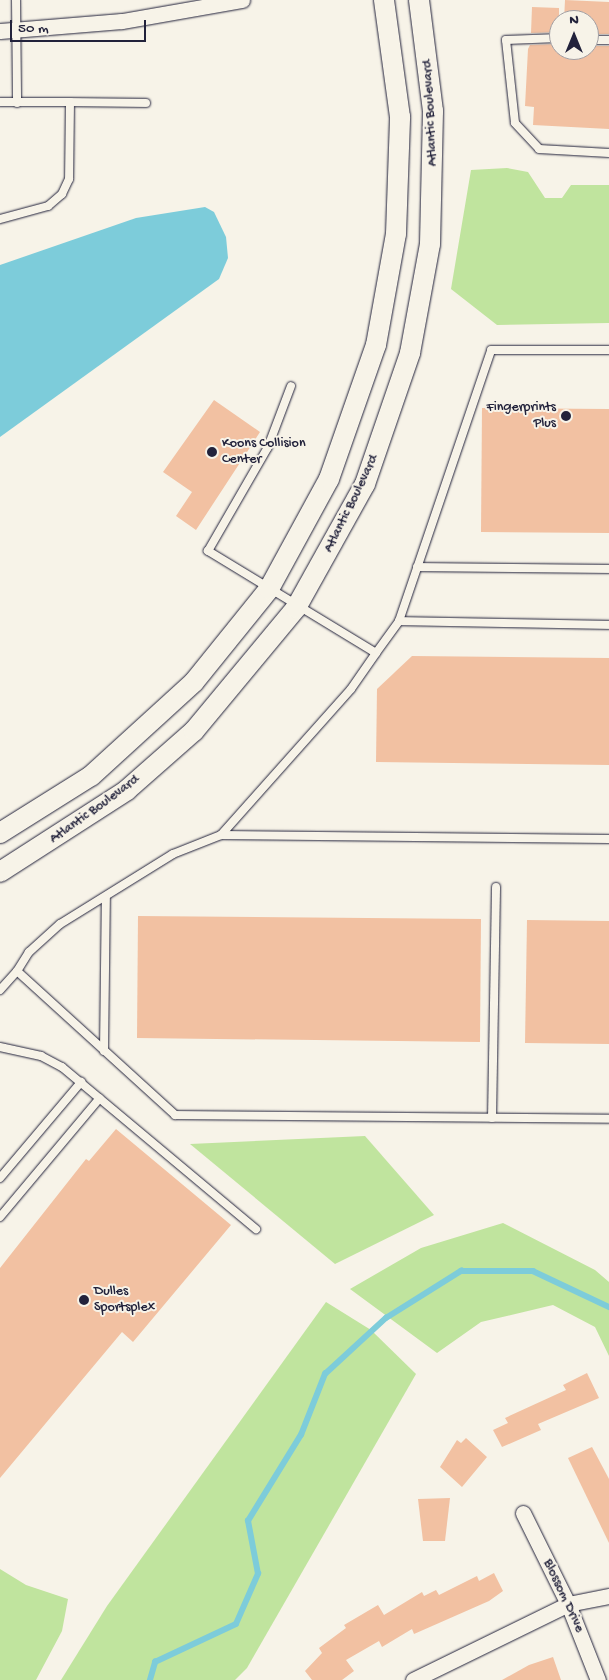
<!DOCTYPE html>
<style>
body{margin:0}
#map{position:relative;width:609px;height:1680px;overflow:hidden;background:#f7f3e8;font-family:"Gochi Hand",sans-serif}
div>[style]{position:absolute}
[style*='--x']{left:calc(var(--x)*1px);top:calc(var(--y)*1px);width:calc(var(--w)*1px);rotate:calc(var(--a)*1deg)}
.green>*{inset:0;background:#c0e49e}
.water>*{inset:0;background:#7dccda}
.stream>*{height:5.5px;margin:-2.75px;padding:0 2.75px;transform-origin:2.75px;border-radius:2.75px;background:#7dccda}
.building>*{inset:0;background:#f2c1a2}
.roads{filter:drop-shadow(0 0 1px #22223b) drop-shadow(0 0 1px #22223b)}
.service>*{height:8px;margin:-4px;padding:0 4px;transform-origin:4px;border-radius:4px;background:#f7f3e8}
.minor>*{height:15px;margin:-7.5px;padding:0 7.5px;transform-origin:7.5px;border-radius:7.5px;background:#f7f3e8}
.secondary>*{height:20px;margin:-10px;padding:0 10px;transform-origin:10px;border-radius:10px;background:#f7f3e8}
.dots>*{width:14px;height:14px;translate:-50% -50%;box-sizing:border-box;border:2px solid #f7f3e8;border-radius:50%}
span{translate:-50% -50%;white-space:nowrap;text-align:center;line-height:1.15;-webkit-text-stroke:4px #f7f3e8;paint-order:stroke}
.street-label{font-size:14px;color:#22223b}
.poi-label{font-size:14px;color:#22223b}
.right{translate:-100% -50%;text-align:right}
.left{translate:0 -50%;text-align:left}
.north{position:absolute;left:549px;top:10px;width:50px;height:50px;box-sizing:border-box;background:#f7f3e8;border:1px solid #a29fa3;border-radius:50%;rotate:0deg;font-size:14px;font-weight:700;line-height:20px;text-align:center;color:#22223b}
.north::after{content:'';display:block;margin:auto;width:18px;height:22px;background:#22223b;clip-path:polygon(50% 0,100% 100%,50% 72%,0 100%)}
.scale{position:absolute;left:10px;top:20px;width:136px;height:22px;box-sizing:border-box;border:2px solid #22223b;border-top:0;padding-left:6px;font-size:15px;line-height:18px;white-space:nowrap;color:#22223b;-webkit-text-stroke:4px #f7f3e8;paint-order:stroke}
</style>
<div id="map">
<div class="green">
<div style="clip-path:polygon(507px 168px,528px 172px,545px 198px,562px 198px,571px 185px,609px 185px,609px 323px,497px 325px,451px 289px,471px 170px)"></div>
<div style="clip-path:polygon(365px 1136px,434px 1215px,335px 1264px,190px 1144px)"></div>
<div style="clip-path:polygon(503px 1223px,595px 1270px,609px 1282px,609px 1356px,595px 1327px,553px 1305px,481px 1322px,437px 1353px,350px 1289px,421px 1248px)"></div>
<div style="clip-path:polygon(326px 1302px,371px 1330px,416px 1374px,247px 1668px,235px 1680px,61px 1680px,107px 1606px)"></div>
<div style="clip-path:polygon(0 1569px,26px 1585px,68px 1599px,62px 1631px,36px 1680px,0 1680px)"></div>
</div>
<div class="water">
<div style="clip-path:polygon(205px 207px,214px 212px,226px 237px,228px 258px,219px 279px,0 437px,0 265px,136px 218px)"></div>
</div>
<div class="stream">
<div style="--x:150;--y:1680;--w:19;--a:-74"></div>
<div style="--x:155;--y:1662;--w:89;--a:-25.1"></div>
<div style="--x:236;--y:1624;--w:55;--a:-66.3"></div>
<div style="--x:258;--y:1574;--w:54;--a:-100.7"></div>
<div style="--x:248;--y:1521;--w:101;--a:-58.4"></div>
<div style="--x:301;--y:1435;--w:66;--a:-68.5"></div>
<div style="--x:325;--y:1374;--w:83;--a:-42.6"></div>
<div style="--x:386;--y:1318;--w:89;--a:-32.1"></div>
<div style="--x:461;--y:1271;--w:72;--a:0"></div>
<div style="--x:533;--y:1271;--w:84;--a:25.3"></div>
</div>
<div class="building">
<div style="clip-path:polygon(565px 0,609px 2px,609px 34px,589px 34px,589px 20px,564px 20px)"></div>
<div style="clip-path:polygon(532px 7px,559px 8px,559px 32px,531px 33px)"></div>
<div style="clip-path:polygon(559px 44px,559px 50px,589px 52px,589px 46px,609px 46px,609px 129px,533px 125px,534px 107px,525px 106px,528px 49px,530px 45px)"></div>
<div style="clip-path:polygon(214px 400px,260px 432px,196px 530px,176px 516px,192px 492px,163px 472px)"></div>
<div style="clip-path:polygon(482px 408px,609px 409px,609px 533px,481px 532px)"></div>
<div style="clip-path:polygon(412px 656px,609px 658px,609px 765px,376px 762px,377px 689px)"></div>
<div style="clip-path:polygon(138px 916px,481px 919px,480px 1042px,137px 1038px)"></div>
<div style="clip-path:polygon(527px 920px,609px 921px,609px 1044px,525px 1043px)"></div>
<div style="clip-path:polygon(116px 1129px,231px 1225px,133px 1342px,122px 1332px,0 1478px,0 1268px,86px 1159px,89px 1161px)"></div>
<div style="clip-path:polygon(587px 1373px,599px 1398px,538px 1424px,541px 1430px,502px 1447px,493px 1430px,508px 1423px,505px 1418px,566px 1390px,563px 1385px)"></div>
<div style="clip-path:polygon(466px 1438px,487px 1457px,462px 1487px,440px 1467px,457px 1440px,461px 1443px)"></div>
<div style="clip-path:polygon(592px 1447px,609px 1479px,609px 1543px,568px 1458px)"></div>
<div style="clip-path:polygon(450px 1498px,445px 1541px,423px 1541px,418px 1499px)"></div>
<div style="clip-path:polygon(494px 1573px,503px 1591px,489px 1601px,414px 1634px,412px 1629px,382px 1647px,379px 1641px,346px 1660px,354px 1671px,342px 1680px,312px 1680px,305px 1671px,322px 1653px,319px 1648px,346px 1628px,344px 1625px,378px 1605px,384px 1615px,422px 1592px,424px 1596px,436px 1590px,439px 1595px,477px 1576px,479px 1581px)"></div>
<div style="clip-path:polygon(553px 1657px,561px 1680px,502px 1680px,529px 1665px)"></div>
</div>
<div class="roads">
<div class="service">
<div style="--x:16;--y:0;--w:103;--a:89.4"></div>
<div style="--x:559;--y:38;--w:53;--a:177.8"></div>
<div style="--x:506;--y:40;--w:83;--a:83.8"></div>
<div style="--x:515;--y:123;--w:35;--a:47"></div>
<div style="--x:539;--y:149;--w:70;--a:3.3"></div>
<div style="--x:589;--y:40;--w:20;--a:0"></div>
<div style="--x:0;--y:102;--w:70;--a:0"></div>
<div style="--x:70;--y:102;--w:77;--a:90.7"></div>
<div style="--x:69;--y:179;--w:17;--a:115"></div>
<div style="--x:62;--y:194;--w:18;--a:139"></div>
<div style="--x:48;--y:206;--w:50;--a:164.8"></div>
<div style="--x:70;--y:102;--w:76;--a:0.8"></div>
<div style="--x:417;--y:567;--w:192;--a:0.6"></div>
<div style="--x:399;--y:621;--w:286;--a:-71.2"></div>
<div style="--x:491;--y:350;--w:118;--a:0"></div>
<div style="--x:376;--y:653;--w:39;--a:-54"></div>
<div style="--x:399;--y:621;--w:210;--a:1.1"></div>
<div style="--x:221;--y:835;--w:195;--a:-48.3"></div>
<div style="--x:351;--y:689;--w:44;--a:-55.2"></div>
<div style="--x:376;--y:653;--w:197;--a:-148.7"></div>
<div style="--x:208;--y:551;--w:120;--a:-60"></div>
<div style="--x:268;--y:447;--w:65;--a:-69.3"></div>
<div style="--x:609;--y:839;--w:388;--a:-179.4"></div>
<div style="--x:221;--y:835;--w:52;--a:158.4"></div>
<div style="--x:173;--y:854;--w:133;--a:148.2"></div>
<div style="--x:60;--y:924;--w:42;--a:137.9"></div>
<div style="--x:29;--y:952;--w:22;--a:122"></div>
<div style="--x:17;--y:971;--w:214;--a:42.3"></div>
<div style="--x:175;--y:1115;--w:434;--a:0.5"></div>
<div style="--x:0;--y:990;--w:25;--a:-48"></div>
<div style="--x:0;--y:1047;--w:42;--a:12.4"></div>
<div style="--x:41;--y:1056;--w:24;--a:28"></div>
<div style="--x:62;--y:1067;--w:253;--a:39.9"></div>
<div style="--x:104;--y:1051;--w:154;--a:-89.3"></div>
<div style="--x:492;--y:1118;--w:231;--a:-89"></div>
<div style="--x:0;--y:1178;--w:126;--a:-49.8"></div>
<div style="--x:0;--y:1217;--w:155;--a:-50"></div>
</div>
<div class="minor">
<div style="--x:0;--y:31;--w:122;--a:-4.7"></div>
<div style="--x:122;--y:21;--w:122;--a:-9.9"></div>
<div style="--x:523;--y:1513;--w:102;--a:63.7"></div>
<div style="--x:568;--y:1604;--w:82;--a:68.5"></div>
<div style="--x:413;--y:1680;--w:173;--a:-26.1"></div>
<div style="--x:568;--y:1604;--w:42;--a:-11"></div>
</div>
<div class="secondary">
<div style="--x:0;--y:833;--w:107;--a:-32.1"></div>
<div style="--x:91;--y:776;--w:139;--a:-42.4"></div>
<div style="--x:194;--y:682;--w:119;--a:-51.1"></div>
<div style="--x:269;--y:589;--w:125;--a:-61.4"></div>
<div style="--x:329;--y:479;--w:142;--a:-70.7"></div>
<div style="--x:376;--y:345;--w:113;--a:-79.8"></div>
<div style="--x:396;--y:234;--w:117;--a:-88"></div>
<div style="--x:400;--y:117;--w:118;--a:-97.8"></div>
<div style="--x:0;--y:872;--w:151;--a:-32.8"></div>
<div style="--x:127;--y:790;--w:89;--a:-41.4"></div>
<div style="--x:194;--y:731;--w:160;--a:-50.3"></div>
<div style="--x:296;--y:608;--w:142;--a:-60.9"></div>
<div style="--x:365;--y:484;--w:139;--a:-71"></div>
<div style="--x:410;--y:353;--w:111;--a:-79.6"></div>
<div style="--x:430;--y:244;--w:133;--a:-88.7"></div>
<div style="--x:433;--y:111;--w:112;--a:-97.2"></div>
</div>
</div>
<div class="dots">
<div style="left:566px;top:416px;background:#22223b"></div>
<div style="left:212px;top:452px;background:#22223b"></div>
<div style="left:84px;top:1300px;background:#22223b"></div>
</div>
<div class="street-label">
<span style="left:431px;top:113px;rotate:-93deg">Atlantic Boulevard</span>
<span style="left:352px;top:504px;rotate:-64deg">Atlantic Boulevard</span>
<span style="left:95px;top:810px;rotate:-36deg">Atlantic Boulevard</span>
<span style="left:563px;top:1596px;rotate:65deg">Blossom Drive</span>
</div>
<div class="poi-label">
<span class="right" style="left:556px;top:416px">Fingerprints<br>Plus</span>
<span class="left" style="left:222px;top:452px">Koons Collision<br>Center</span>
<span class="left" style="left:94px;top:1300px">Dulles<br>Sportsplex</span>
</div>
<div class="north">N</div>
<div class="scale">50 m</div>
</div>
